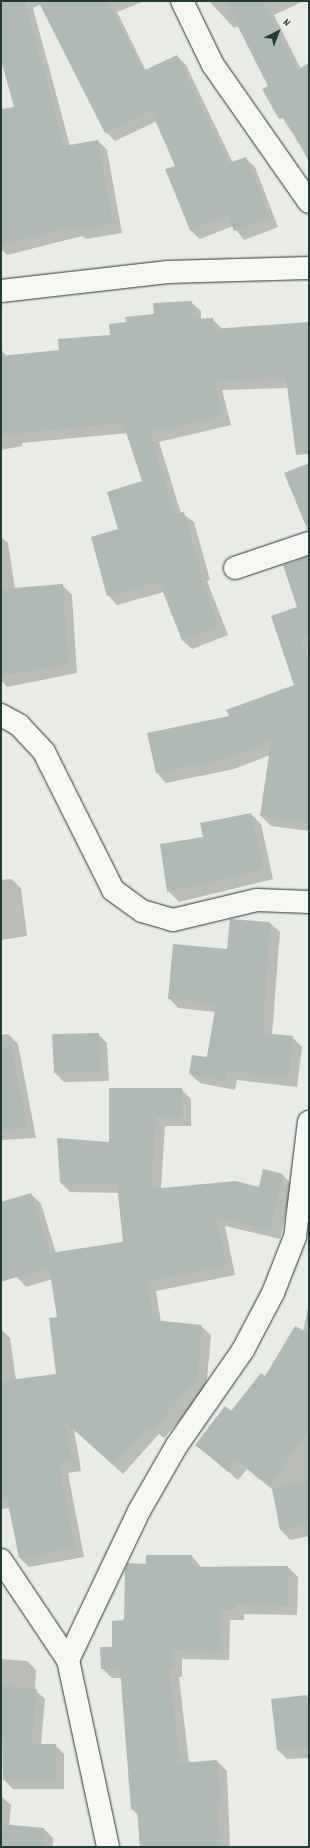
<!DOCTYPE html>
<style>
body{margin:0}
#map{position:relative;width:310px;height:1848px;overflow:hidden;background:#e9ebe7;font-family:Dekko,sans-serif}
div>[style]{position:absolute}
[style*='--x']{left:calc(var(--x)*1px);top:calc(var(--y)*1px);width:calc(var(--w)*1px);rotate:calc(var(--a)*1deg)}
.shadow>*{inset:0;background:#0003}
.building>*{inset:0;background:#b0bab5}
.roads{filter:drop-shadow(0 0 1px #1f3d34) drop-shadow(0 0 1px #1f3d34)}
.minor>*{height:22px;margin:-11px;padding:0 11px;transform-origin:11px;border-radius:11px;background:#f6f6f2}
.major>*{height:22px;margin:-11px;padding:0 11px;transform-origin:11px;border-radius:11px;background:#f6f6f2}
span{translate:-50% -50%;white-space:nowrap;text-align:center;line-height:1.15;-webkit-text-stroke:4px #f6f6f2;paint-order:stroke}
.frame{position:absolute;inset:0;border:2px solid #1f3d34;pointer-events:none}
.north{position:absolute;left:258px;top:12px;width:40px;height:40px;-webkit-text-stroke:3px #f6f6f2;paint-order:stroke;rotate:42deg;font-size:11px;font-weight:700;line-height:16px;text-align:center;color:#1f3d34}
.north::after{content:'';display:block;margin:auto;width:14px;height:18px;background:#1f3d34;clip-path:polygon(50% 0,100% 100%,50% 72%,0 100%)}
</style>
<div id="map">
<div class="shadow">
<div style="clip-path:polygon(1px 1px,145px 1px,117px 12px,146px 71px,177px 56px,186px 65px,233px 163px,245px 158px,255px 167px,278px 227px,244px 240px,233px 226px,200px 239px,190px 230px,167px 170px,176px 166px,157px 121px,115px 141px,106px 132px,41px 4px,33px 8px,70px 146px,98px 141px,107px 150px,122px 233px,86px 239px,82px 236px,7px 255px,1px 249px,1px 141px,24px 139px,1px 55px)"></div>
<div style="clip-path:polygon(209px 1px,304px 1px,274px 15px,301px 69px,309px 64px,309px 159px,264px 89px,269px 87px,239px 26px,234px 28px)"></div>
<div style="clip-path:polygon(191px 302px,201px 311px,201px 320px,212px 319px,222px 329px,309px 323px,309px 436px,288px 388px,222px 390px,231px 425px,159px 442px,181px 513px,194px 522px,210px 580px,207px 581px,228px 635px,192px 649px,182px 640px,164px 592px,117px 605px,108px 595px,119px 530px,143px 482px,128px 433px,22px 443px,22px 446px,1px 450px,1px 350px,8px 357px,60px 351px,111px 336px,127px 323px)"></div>
<div style="clip-path:polygon(1px 537px,8px 543px,15px 589px,62px 585px,72px 595px,77px 673px,7px 687px,1px 680px)"></div>
<div style="clip-path:polygon(309px 557px,309px 831px,271px 826px,261px 816px,270px 755px,234px 769px,166px 783px,157px 773px,230px 717px,295px 686px,298px 608px)"></div>
<div style="clip-path:polygon(251px 814px,261px 824px,273px 879px,179px 902px,168px 891px,204px 837px)"></div>
<div style="clip-path:polygon(11px 879px,21px 888px,27px 936px,1px 940px,1px 880px)"></div>
<div style="clip-path:polygon(230px 920px,270px 923px,280px 932px,272px 1035px,292px 1037px,302px 1047px,297px 1087px,237px 1080px,235px 1090px,200px 1083px,190px 1074px,207px 1058px,215px 1012px,178px 1008px,169px 998px,228px 951px)"></div>
<div style="clip-path:polygon(8px 1034px,18px 1044px,36px 1138px,1px 1140px,1px 1035px)"></div>
<div style="clip-path:polygon(98px 1034px,107px 1043px,109px 1081px,64px 1082px,55px 1073px)"></div>
<div style="clip-path:polygon(181px 1089px,191px 1099px,191px 1126px,165px 1126px,161px 1189px,260px 1188px,264px 1170px,283px 1175px,292px 1185px,280px 1239px,225px 1226px,235px 1275px,156px 1291px,161px 1322px,201px 1326px,211px 1335px,206px 1390px,164px 1438px,159px 1434px,123px 1474px,74px 1429px,81px 1471px,68px 1473px,84px 1557px,29px 1567px,19px 1557px,10px 1508px,1px 1509px,1px 1329px,10px 1338px,16px 1380px,58px 1375px,58px 1318px,52px 1279px,26px 1287px,17px 1277px,1px 1226px,1px 1203px,31px 1194px,41px 1204px,56px 1253px,124px 1243px,119px 1193px,70px 1192px,61px 1183px)"></div>
<div style="clip-path:polygon(309px 1302px,309px 1536px,290px 1540px,281px 1530px,273px 1490px,247px 1469px,238px 1480px,196px 1445px,265px 1378px,303px 1332px)"></div>
<div style="clip-path:polygon(192px 1556px,202px 1568px,288px 1567px,298px 1577px,297px 1615px,244px 1614px,244px 1620px,230px 1620px,229px 1660px,182px 1659px,182px 1677px,179px 1677px,189px 1763px,217px 1761px,227px 1771px,230px 1847px,140px 1847px,138px 1815px,132px 1809px,122px 1678px,112px 1678px,102px 1668px,147px 1565px)"></div>
<div style="clip-path:polygon(1px 1659px,27px 1661px,36px 1670px,35px 1690px,45px 1699px,41px 1745px,55px 1745px,64px 1754px,64px 1789px,13px 1789px,4px 1780px)"></div>
<div style="clip-path:polygon(309px 1697px,309px 1758px,287px 1759px,278px 1750px,272px 1700px)"></div>
<div style="clip-path:polygon(1px 1796px,11px 1805px,9px 1826px,44px 1829px,53px 1838px,53px 1847px,1px 1847px)"></div>
</div>
<div class="building">
<div style="clip-path:polygon(1px 1px,25px 1px,64px 146px,98px 140px,113px 224px,76px 231px,75px 227px,1px 245px,1px 109px,14px 107px,1px 60px)"></div>
<div style="clip-path:polygon(38px 1px,108px 1px,143px 71px,177px 55px,229px 163px,246px 157px,270px 217px,234px 231px,228px 215px,190px 230px,165px 169px,175px 166px,151px 111px,105px 133px)"></div>
<div style="clip-path:polygon(225px 1px,263px 1px,297px 70px,309px 63px,309px 161px,284px 117px,279px 119px,262px 89px,268px 86px)"></div>
<div style="clip-path:polygon(192px 301px,193px 319px,213px 318px,213px 329px,309px 322px,309px 454px,296px 455px,286px 378px,214px 381px,222px 416px,150px 432px,175px 514px,184px 512px,201px 571px,198px 571px,219px 626px,182px 640px,159px 582px,107px 596px,91px 537px,118px 529px,107px 492px,142px 481px,123px 423px,1px 435px,1px 356px,59px 350px,58px 339px,110px 335px,109px 324px,126px 322px,125px 317px,154px 314px,153px 303px)"></div>
<div style="clip-path:polygon(309px 463px,309px 531px,308px 531px,284px 473px)"></div>
<div style="clip-path:polygon(309px 556px,309px 636px,301px 639px,309px 663px,309px 823px,260px 816px,271px 741px,224px 759px,156px 773px,147px 733px,229px 716px,226px 710px,294px 685px,271px 616px,297px 607px,283px 565px)"></div>
<div style="clip-path:polygon(63px 584px,68px 664px,1px 676px,1px 589px)"></div>
<div style="clip-path:polygon(251px 813px,263px 869px,167px 892px,160px 844px,203px 837px,200px 823px)"></div>
<div style="clip-path:polygon(230px 919px,270px 922px,263px 1033px,293px 1036px,288px 1078px,227px 1071px,226px 1081px,189px 1074px,192px 1055px,207px 1057px,216px 1004px,168px 999px,173px 944px,227px 949px)"></div>
<div style="clip-path:polygon(99px 1033px,100px 1072px,54px 1073px,52px 1034px)"></div>
<div style="clip-path:polygon(11px 1046px,27px 1128px,1px 1130px,1px 1047px)"></div>
<div style="clip-path:polygon(109px 1088px,182px 1088px,182px 1117px,156px 1117px,151px 1189px,236px 1181px,259px 1187px,263px 1169px,283px 1174px,270px 1230px,216px 1217px,226px 1266px,147px 1281px,153px 1320px,202px 1325px,197px 1380px,153px 1429px,149px 1425px,113px 1465px,65px 1422px,72px 1462px,59px 1464px,75px 1548px,19px 1558px,7px 1498px,1px 1499px,1px 1381px,56px 1374px,49px 1318px,57px 1317px,49px 1267px,1px 1282px,1px 1202px,31px 1193px,50px 1253px,123px 1242px,117px 1184px,60px 1183px,57px 1138px,109px 1142px)"></div>
<div style="clip-path:polygon(295px 1326px,309px 1334px,309px 1429px,269px 1486px,237px 1460px,228px 1471px,195px 1445px,225px 1406px,231px 1411px,261px 1373px,265px 1376px)"></div>
<div style="clip-path:polygon(309px 1481px,309px 1525px,280px 1530px,272px 1488px)"></div>
<div style="clip-path:polygon(146px 1555px,192px 1555px,192px 1567px,288px 1566px,288px 1606px,235px 1604px,235px 1610px,221px 1610px,220px 1651px,172px 1650px,173px 1668px,169px 1668px,180px 1763px,217px 1760px,221px 1802px,217px 1802px,220px 1846px,140px 1847px,137px 1809px,131px 1809px,120px 1669px,101px 1669px,100px 1647px,112px 1647px,112px 1621px,124px 1620px,125px 1570px,128px 1563px,146px 1564px)"></div>
<div style="clip-path:polygon(1px 1685px,37px 1689px,31px 1744px,56px 1744px,56px 1780px,3px 1780px)"></div>
<div style="clip-path:polygon(307px 1695px,309px 1747px,277px 1750px,271px 1699px)"></div>
<div style="clip-path:polygon(1px 1824px,44px 1828px,43px 1847px,1px 1847px)"></div>
</div>
<div class="roads">
<div class="minor">
<div style="--x:182;--y:1;--w:71;--a:64.2"></div>
<div style="--x:213;--y:65;--w:167;--a:55"></div>
<div style="--x:235;--y:568;--w:78;--a:-18.7"></div>
<div style="--x:1;--y:715;--w:21;--a:29"></div>
<div style="--x:19;--y:725;--w:37;--a:47"></div>
<div style="--x:44;--y:752;--w:154;--a:63.4"></div>
<div style="--x:113;--y:890;--w:36;--a:36"></div>
<div style="--x:142;--y:911;--w:32;--a:16"></div>
<div style="--x:173;--y:920;--w:86;--a:-13.4"></div>
<div style="--x:257;--y:900;--w:52;--a:2.2"></div>
<div style="--x:1;--y:1560;--w:120;--a:56.2"></div>
<div style="--x:68;--y:1660;--w:191;--a:77.9"></div>
<div style="--x:68;--y:1660;--w:165;--a:-64.5"></div>
<div style="--x:139;--y:1511;--w:76;--a:-60.1"></div>
<div style="--x:177;--y:1445;--w:116;--a:-55.2"></div>
<div style="--x:243;--y:1350;--w:64;--a:-62.2"></div>
<div style="--x:273;--y:1293;--w:60;--a:-68.6"></div>
<div style="--x:295;--y:1237;--w:116;--a:-83.1"></div>
</div>
<div class="major">
<div style="--x:1;--y:291;--w:168;--a:-6.5"></div>
<div style="--x:168;--y:272;--w:141;--a:-1.6"></div>
</div>
</div>
<div class="frame"></div>
<div class="north">N</div>
</div>
